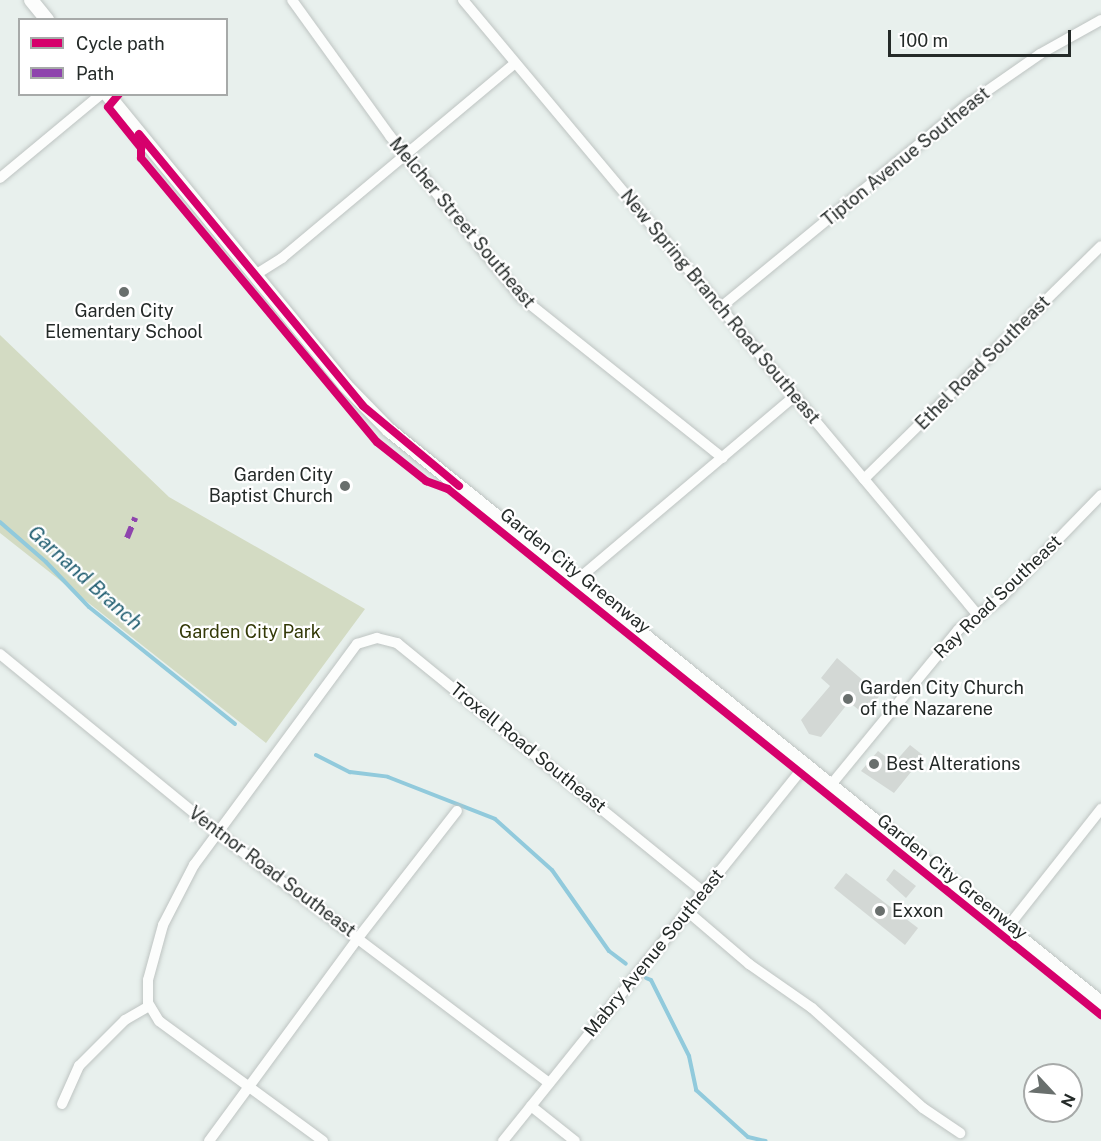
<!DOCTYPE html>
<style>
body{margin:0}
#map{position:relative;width:1101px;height:1141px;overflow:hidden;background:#e8f0ed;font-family:"Public Sans",sans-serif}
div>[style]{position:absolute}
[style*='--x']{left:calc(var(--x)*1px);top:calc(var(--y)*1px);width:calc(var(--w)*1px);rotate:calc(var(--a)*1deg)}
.green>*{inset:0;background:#d3dbc3}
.stream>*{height:4px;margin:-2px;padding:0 2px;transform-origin:2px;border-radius:2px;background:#91cadc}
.building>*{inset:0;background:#d3d8d5}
.roads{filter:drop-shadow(0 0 2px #bec4c2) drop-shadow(0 0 2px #bec4c2)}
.minor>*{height:10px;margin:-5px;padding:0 5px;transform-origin:5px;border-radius:5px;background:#fcfdfc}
.tertiary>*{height:14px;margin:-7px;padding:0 7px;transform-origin:7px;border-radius:7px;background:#fcfdfc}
.quiet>*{height:6px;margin-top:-3px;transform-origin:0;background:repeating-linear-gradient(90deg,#8e44ad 0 12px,transparent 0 18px)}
.cycleway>*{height:8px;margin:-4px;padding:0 4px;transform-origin:4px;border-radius:4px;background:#d6006c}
.dots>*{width:16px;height:16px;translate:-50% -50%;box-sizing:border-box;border:3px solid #fff;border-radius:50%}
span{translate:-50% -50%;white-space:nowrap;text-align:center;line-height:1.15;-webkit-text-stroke:4.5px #fff;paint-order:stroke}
.street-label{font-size:18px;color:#242a28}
.poi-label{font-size:18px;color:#242a28}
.right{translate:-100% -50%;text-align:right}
.left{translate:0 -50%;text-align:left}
.park-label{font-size:18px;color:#333907}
.water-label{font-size:20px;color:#1f5d70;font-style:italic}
.legend{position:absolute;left:18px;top:18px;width:210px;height:78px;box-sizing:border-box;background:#fff;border:2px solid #a7aaa9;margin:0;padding:8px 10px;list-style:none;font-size:18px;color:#242a28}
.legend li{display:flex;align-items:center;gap:12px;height:30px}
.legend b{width:30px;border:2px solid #a7aaa9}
.north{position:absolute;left:1023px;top:1063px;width:60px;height:60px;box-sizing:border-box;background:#fff;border:2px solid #a7aaa9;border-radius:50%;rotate:116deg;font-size:16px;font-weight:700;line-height:24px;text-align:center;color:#242a28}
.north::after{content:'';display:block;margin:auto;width:21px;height:27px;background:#696f6d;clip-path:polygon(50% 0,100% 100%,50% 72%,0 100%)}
.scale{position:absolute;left:888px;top:30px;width:183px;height:27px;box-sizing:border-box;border:3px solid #242a28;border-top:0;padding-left:8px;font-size:18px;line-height:21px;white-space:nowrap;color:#242a28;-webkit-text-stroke:4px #fff;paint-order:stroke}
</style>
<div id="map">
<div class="green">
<div style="clip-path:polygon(0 335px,169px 497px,365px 609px,266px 743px,0 533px)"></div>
</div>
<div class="stream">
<div style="--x:0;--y:522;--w:61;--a:41"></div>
<div style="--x:46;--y:562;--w:62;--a:46.3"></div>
<div style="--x:89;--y:607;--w:187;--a:38.7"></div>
<div style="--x:316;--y:755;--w:38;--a:27"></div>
<div style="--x:350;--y:772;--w:38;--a:7"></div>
<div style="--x:388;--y:777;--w:115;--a:21.4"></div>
<div style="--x:495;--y:819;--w:76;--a:41.8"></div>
<div style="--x:552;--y:870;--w:99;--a:54.9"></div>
<div style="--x:609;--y:951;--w:21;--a:37"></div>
<div style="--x:646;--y:978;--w:5;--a:22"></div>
<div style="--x:651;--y:980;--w:85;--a:63.4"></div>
<div style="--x:689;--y:1056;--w:35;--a:78"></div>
<div style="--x:696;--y:1090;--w:70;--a:42.1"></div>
<div style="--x:748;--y:1137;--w:18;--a:13"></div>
</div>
<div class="building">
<div style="clip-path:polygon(837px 658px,880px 695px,865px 715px,849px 702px,821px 737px,809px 734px,801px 720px,830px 686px,821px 678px)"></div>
<div style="clip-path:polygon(910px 745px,924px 756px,894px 793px,861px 771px,878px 751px,894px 763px)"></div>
<div style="clip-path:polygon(894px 869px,916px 886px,906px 898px,886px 880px)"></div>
<div style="clip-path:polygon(846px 873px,918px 928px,905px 945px,834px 888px)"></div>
</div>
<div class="roads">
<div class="minor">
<div style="--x:292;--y:0;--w:168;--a:54.2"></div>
<div style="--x:390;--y:136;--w:208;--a:50.9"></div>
<div style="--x:521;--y:297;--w:258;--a:38.6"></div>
<div style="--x:463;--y:0;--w:801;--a:50.07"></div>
<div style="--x:0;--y:178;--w:131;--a:-39.7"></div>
<div style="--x:255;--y:275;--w:32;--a:-32"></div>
<div style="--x:282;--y:258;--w:304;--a:-39.9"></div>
<div style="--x:721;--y:307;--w:323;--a:-39.4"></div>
<div style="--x:971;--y:102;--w:84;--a:-34.8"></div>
<div style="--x:1040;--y:54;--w:70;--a:-29.1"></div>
<div style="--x:864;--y:479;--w:332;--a:-44.5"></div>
<div style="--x:577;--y:580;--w:285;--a:-40.2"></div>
<div style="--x:0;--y:654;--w:305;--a:39.3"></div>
<div style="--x:236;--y:847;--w:392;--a:37"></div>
<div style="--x:830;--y:786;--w:202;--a:-50.6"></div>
<div style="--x:958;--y:630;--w:52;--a:-36.4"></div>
<div style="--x:1000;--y:599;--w:145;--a:-45.8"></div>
<div style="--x:687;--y:911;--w:82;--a:40.5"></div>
<div style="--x:749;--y:964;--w:77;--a:34.9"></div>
<div style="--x:812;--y:1008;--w:149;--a:42"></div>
<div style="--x:923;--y:1108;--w:45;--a:34"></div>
<div style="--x:1007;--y:928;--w:152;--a:-51.7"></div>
<div style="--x:62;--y:1104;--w:42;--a:-65.9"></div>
<div style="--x:79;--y:1066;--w:65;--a:-45"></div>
<div style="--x:125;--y:1020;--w:28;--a:-30"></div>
<div style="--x:531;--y:1106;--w:56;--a:38.5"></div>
<div style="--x:209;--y:1141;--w:252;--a:-53.7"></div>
<div style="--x:358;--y:938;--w:161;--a:-52.1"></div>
<div style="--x:323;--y:1141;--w:203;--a:-143.8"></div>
<div style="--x:159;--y:1021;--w:21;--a:-121"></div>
<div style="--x:148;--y:1003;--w:23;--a:-90"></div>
<div style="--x:148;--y:980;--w:57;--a:-74.7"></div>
<div style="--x:163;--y:925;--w:68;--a:-62.7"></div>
<div style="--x:194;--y:865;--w:275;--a:-53.6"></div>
<div style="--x:357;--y:644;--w:21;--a:-17"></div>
<div style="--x:377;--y:638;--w:21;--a:14"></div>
<div style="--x:397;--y:643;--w:395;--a:39.1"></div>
<div style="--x:503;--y:1141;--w:482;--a:-51.2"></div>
</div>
<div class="tertiary">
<div style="--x:31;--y:0;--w:26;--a:51"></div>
<div style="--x:107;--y:94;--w:377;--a:50.7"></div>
<div style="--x:346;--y:386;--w:62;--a:45.7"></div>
<div style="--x:389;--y:430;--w:914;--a:38.83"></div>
</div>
</div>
<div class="quiet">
<div style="--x:127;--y:538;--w:22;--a:-68"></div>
</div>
<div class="cycleway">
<div style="--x:119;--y:94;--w:17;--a:130"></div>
<div style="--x:108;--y:107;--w:53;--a:51.2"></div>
<div style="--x:141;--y:148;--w:10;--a:90"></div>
<div style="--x:141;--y:158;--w:369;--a:50.3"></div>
<div style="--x:377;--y:442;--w:63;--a:38.5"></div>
<div style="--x:426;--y:481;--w:23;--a:20"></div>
<div style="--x:448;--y:489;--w:839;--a:38.85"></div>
<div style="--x:139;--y:134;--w:352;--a:50.5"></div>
<div style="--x:363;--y:406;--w:125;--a:39.8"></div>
</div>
<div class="dots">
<div style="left:124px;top:292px;background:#696f6d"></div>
<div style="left:345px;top:486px;background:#696f6d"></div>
<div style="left:848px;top:699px;background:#696f6d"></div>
<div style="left:874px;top:764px;background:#696f6d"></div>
<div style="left:880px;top:911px;background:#696f6d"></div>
</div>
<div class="street-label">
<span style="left:906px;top:157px;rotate:-39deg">Tipton Avenue Southeast</span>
<span style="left:462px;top:223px;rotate:50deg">Melcher Street Southeast</span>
<span style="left:720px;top:307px;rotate:50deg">New Spring Branch Road Southeast</span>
<span style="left:983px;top:363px;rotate:-45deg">Ethel Road Southeast</span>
<span style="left:575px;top:571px;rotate:39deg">Garden City Greenway</span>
<span style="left:998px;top:597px;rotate:-44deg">Ray Road Southeast</span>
<span style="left:528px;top:748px;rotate:39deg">Troxell Road Southeast</span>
<span style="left:272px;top:872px;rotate:37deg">Ventnor Road Southeast</span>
<span style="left:952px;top:877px;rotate:39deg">Garden City Greenway</span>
<span style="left:654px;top:953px;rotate:-51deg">Mabry Avenue Southeast</span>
</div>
<div class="poi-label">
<span style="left:124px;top:322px">Garden City<br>Elementary School</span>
<span class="right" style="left:333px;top:486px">Garden City<br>Baptist Church</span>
<span class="left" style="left:860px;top:699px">Garden City Church<br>of the Nazarene</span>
<span class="left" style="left:886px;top:764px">Best Alterations</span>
<span class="left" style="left:892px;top:911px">Exxon</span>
</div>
<div class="park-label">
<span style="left:250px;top:632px">Garden City Park</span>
</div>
<div class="water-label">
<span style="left:85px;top:578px;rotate:42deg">Garnand Branch</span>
</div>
<ul class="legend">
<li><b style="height:8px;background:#d6006c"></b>Cycle path</li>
<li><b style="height:8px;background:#8e44ad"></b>Path</li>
</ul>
<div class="north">N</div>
<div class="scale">100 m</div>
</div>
